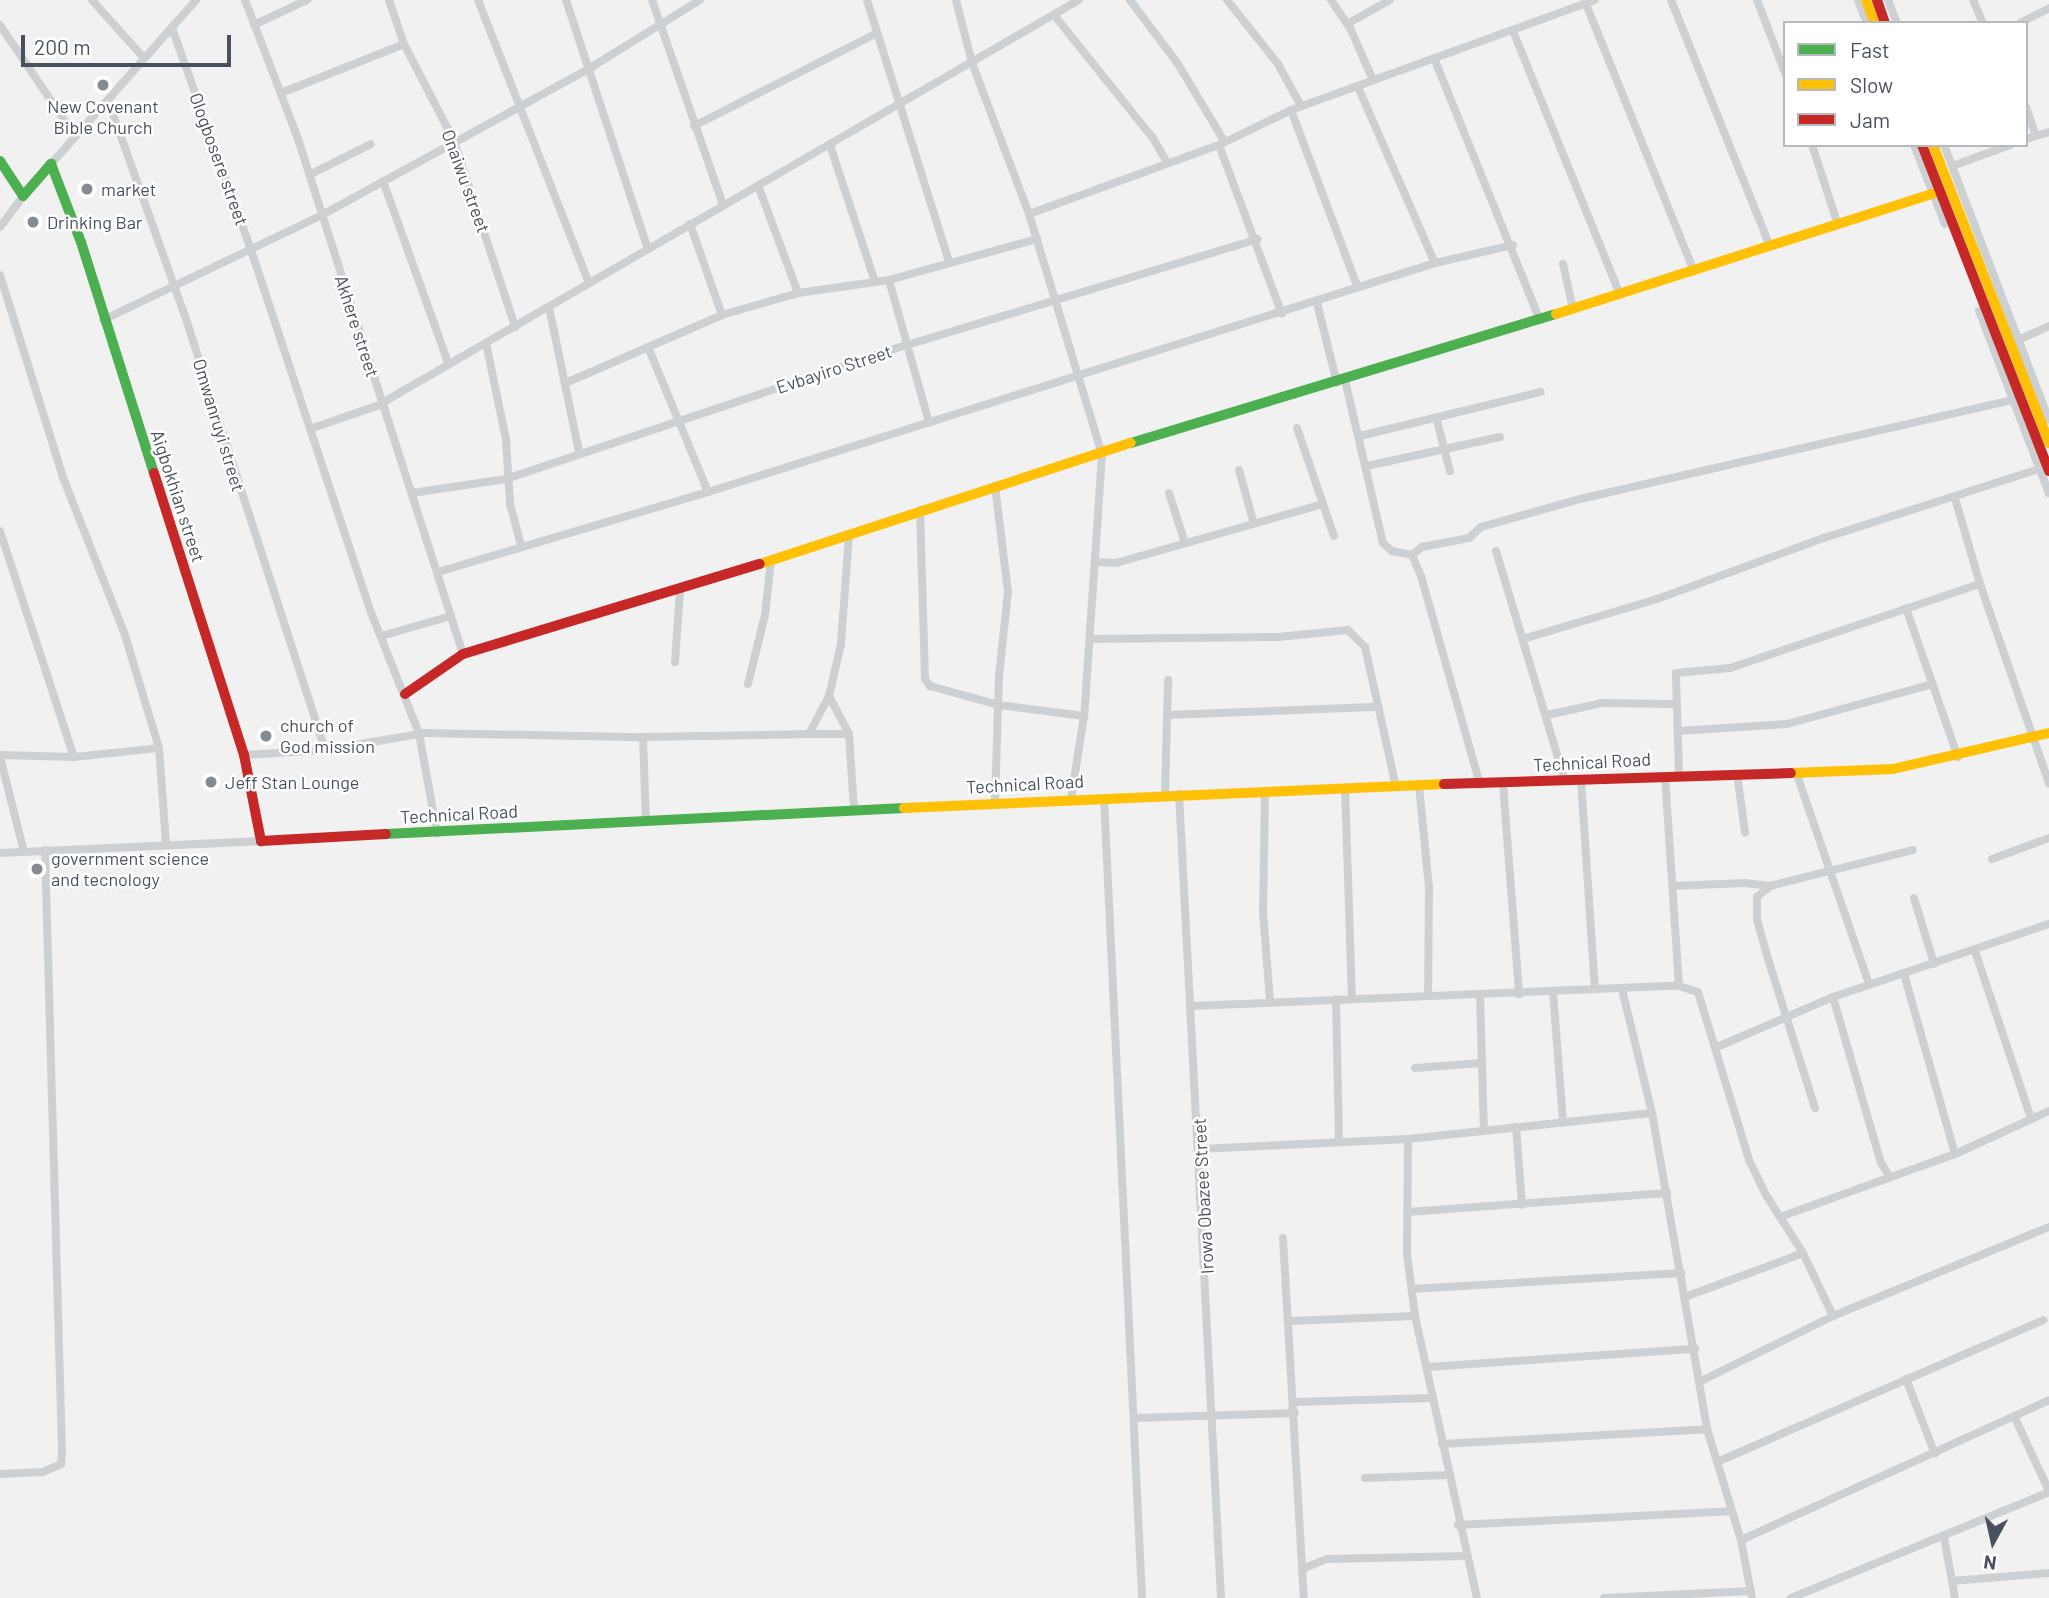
<!DOCTYPE html>
<style>
body{margin:0}
#map{position:relative;width:2049px;height:1598px;overflow:hidden;background:#f2f1f1;font-family:Barlow,sans-serif}
div>[style]{position:absolute}
[style*='--x']{left:calc(var(--x)*1px);top:calc(var(--y)*1px);width:calc(var(--w)*1px);rotate:calc(var(--a)*1deg)}
.street>*{height:8px;margin:-4px;padding:0 4px;transform-origin:4px;border-radius:4px;background:#cdd0d2}
.fast>*{height:10px;margin:-5px;padding:0 5px;transform-origin:5px;border-radius:5px;background:#4caf50}
.slow>*{height:10px;margin:-5px;padding:0 5px;transform-origin:5px;border-radius:5px;background:#ffc107}
.jam>*{height:10px;margin:-5px;padding:0 5px;transform-origin:5px;border-radius:5px;background:#c62828}
.dots>*{width:19px;height:19px;translate:-50% -50%;box-sizing:border-box;border:4px solid #fff;border-radius:50%}
span{translate:-50% -50%;white-space:nowrap;text-align:center;line-height:1.15;-webkit-text-stroke:5px #fff;paint-order:stroke}
.poi-label{font-size:18px;color:#48525e}
.left{translate:0 -50%;text-align:left}
.street-label{font-size:18px;color:#48525e}
.legend{position:absolute;left:1783px;top:21px;width:245px;height:126px;box-sizing:border-box;background:#fff;border:2px solid #b6babf;margin:0;padding:9px 12px;list-style:none;font-size:21px;color:#48525e}
.legend li{display:flex;align-items:center;gap:14px;height:35px}
.legend b{width:35px;border:2px solid #b6babf}
.north{position:absolute;left:1958px;top:1507px;width:70px;height:70px;-webkit-text-stroke:5px #fff;paint-order:stroke;rotate:188deg;font-size:19px;font-weight:700;line-height:28px;text-align:center;color:#48525e}
.north::after{content:'';display:block;margin:auto;width:24px;height:32px;background:#48525e;clip-path:polygon(50% 0,100% 100%,50% 72%,0 100%)}
.scale{position:absolute;left:21px;top:35px;width:210px;height:32px;box-sizing:border-box;border:4px solid #48525e;border-top:0;padding-left:9px;font-size:21px;line-height:24px;white-space:nowrap;color:#48525e;-webkit-text-stroke:5px #fff;paint-order:stroke}
</style>
<div id="map">
<div class="street">
<div style="--x:92;--y:0;--w:78;--a:48.1"></div>
<div style="--x:245;--y:0;--w:149;--a:69.1"></div>
<div style="--x:298;--y:139;--w:541;--a:72.24"></div>
<div style="--x:389;--y:0;--w:46;--a:71.2"></div>
<div style="--x:404;--y:44;--w:109;--a:62.7"></div>
<div style="--x:454;--y:141;--w:196;--a:71.8"></div>
<div style="--x:478;--y:0;--w:304;--a:68.6"></div>
<div style="--x:566;--y:0;--w:262;--a:71.8"></div>
<div style="--x:652;--y:0;--w:217;--a:70.9"></div>
<div style="--x:867;--y:0;--w:274;--a:72.6"></div>
<div style="--x:956;--y:0;--w:65;--a:75.7"></div>
<div style="--x:972;--y:63;--w:161;--a:69.3"></div>
<div style="--x:1029;--y:214;--w:202;--a:-20"></div>
<div style="--x:1219;--y:145;--w:80;--a:-25.9"></div>
<div style="--x:1291;--y:110;--w:323;--a:-19.9"></div>
<div style="--x:1130;--y:0;--w:80;--a:53.1"></div>
<div style="--x:1178;--y:64;--w:90;--a:59.1"></div>
<div style="--x:1227;--y:0;--w:82;--a:51.4"></div>
<div style="--x:1278;--y:64;--w:48;--a:61.3"></div>
<div style="--x:1331;--y:0;--w:34;--a:56"></div>
<div style="--x:1350;--y:28;--w:57;--a:66.1"></div>
<div style="--x:1671;--y:0;--w:265;--a:68.1"></div>
<div style="--x:1757;--y:0;--w:78;--a:69"></div>
<div style="--x:1858;--y:0;--w:25;--a:69"></div>
<div style="--x:1888;--y:0;--w:25;--a:69"></div>
<div style="--x:1973;--y:0;--w:25;--a:67"></div>
<div style="--x:1586;--y:4;--w:288;--a:68"></div>
<div style="--x:1054;--y:15;--w:158;--a:51.2"></div>
<div style="--x:1153;--y:138;--w:28;--a:60"></div>
<div style="--x:2020;--y:23;--w:33;--a:-27"></div>
<div style="--x:1347;--y:24;--w:49;--a:-29.2"></div>
<div style="--x:0;--y:25;--w:134;--a:56"></div>
<div style="--x:254;--y:25;--w:59;--a:-25.3"></div>
<div style="--x:172;--y:28;--w:236;--a:70.4"></div>
<div style="--x:251;--y:250;--w:379;--a:71.7"></div>
<div style="--x:370;--y:610;--w:132;--a:68.3"></div>
<div style="--x:419;--y:733;--w:102;--a:79.8"></div>
<div style="--x:1513;--y:31;--w:284;--a:67.9"></div>
<div style="--x:1434;--y:58;--w:283;--a:68"></div>
<div style="--x:1358;--y:87;--w:192;--a:66.4"></div>
<div style="--x:281;--y:93;--w:132;--a:-21.7"></div>
<div style="--x:108;--y:100;--w:229;--a:70.4"></div>
<div style="--x:185;--y:316;--w:456;--a:72.1"></div>
<div style="--x:2026;--y:107;--w:31;--a:71"></div>
<div style="--x:1291;--y:110;--w:190;--a:69.4"></div>
<div style="--x:694;--y:126;--w:205;--a:-26.9"></div>
<div style="--x:2026;--y:139;--w:24;--a:-17"></div>
<div style="--x:830;--y:145;--w:144;--a:71.8"></div>
<div style="--x:1219;--y:145;--w:180;--a:69.6"></div>
<div style="--x:1812;--y:145;--w:84;--a:72"></div>
<div style="--x:1914;--y:145;--w:85;--a:68.6"></div>
<div style="--x:1944;--y:145;--w:294;--a:69.1"></div>
<div style="--x:51;--y:164;--w:219;--a:-48.5"></div>
<div style="--x:1952;--y:166;--w:62;--a:-19.9"></div>
<div style="--x:309;--y:175;--w:69;--a:-26.6"></div>
<div style="--x:383;--y:181;--w:195;--a:70.3"></div>
<div style="--x:759;--y:188;--w:112;--a:69.6"></div>
<div style="--x:1029;--y:214;--w:252;--a:73.1"></div>
<div style="--x:1102;--y:455;--w:262;--a:93.9"></div>
<div style="--x:1084;--y:716;--w:84;--a:98.9"></div>
<div style="--x:690;--y:224;--w:96;--a:70.6"></div>
<div style="--x:0;--y:227;--w:39;--a:-53"></div>
<div style="--x:1563;--y:264;--w:46;--a:77.5"></div>
<div style="--x:0;--y:275;--w:215;--a:72.7"></div>
<div style="--x:64;--y:480;--w:163;--a:68.5"></div>
<div style="--x:124;--y:632;--w:121;--a:73.2"></div>
<div style="--x:159;--y:748;--w:95;--a:85.8"></div>
<div style="--x:889;--y:280;--w:148;--a:74.3"></div>
<div style="--x:1317;--y:303;--w:82;--a:76"></div>
<div style="--x:549;--y:307;--w:148;--a:78.3"></div>
<div style="--x:1979;--y:311;--w:195;--a:69"></div>
<div style="--x:103;--y:320;--w:243;--a:-25.6"></div>
<div style="--x:322;--y:215;--w:306;--a:-28.7"></div>
<div style="--x:590;--y:68;--w:129;--a:-31.7"></div>
<div style="--x:2018;--y:340;--w:34;--a:-24"></div>
<div style="--x:486;--y:343;--w:99;--a:78.3"></div>
<div style="--x:506;--y:440;--w:64;--a:86.4"></div>
<div style="--x:510;--y:504;--w:42;--a:75"></div>
<div style="--x:648;--y:347;--w:157;--a:67.5"></div>
<div style="--x:1345;--y:380;--w:167;--a:76.9"></div>
<div style="--x:1383;--y:543;--w:12;--a:42"></div>
<div style="--x:1392;--y:551;--w:20;--a:11"></div>
<div style="--x:1412;--y:555;--w:23;--a:67"></div>
<div style="--x:1421;--y:576;--w:217;--a:74.2"></div>
<div style="--x:568;--y:382;--w:168;--a:-23.5"></div>
<div style="--x:722;--y:315;--w:79;--a:-16.1"></div>
<div style="--x:798;--y:293;--w:92;--a:-8.1"></div>
<div style="--x:889;--y:280;--w:154;--a:-15.5"></div>
<div style="--x:382;--y:403;--w:805;--a:-30.04"></div>
<div style="--x:1436;--y:417;--w:56;--a:75.5"></div>
<div style="--x:1297;--y:428;--w:114;--a:71.1"></div>
<div style="--x:310;--y:429;--w:76;--a:-19.1"></div>
<div style="--x:1360;--y:436;--w:186;--a:-13.7"></div>
<div style="--x:1367;--y:466;--w:136;--a:-12.3"></div>
<div style="--x:1239;--y:470;--w:56;--a:74.5"></div>
<div style="--x:412;--y:493;--w:95;--a:-8.5"></div>
<div style="--x:506;--y:479;--w:423;--a:-18.5"></div>
<div style="--x:907;--y:345;--w:366;--a:-16.8"></div>
<div style="--x:1169;--y:493;--w:52;--a:72.3"></div>
<div style="--x:1955;--y:498;--w:90;--a:73.8"></div>
<div style="--x:1980;--y:584;--w:211;--a:70.9"></div>
<div style="--x:920;--y:510;--w:169;--a:88.3"></div>
<div style="--x:925;--y:679;--w:9;--a:54"></div>
<div style="--x:930;--y:686;--w:72;--a:15.4"></div>
<div style="--x:999;--y:705;--w:86;--a:7.4"></div>
<div style="--x:0;--y:531;--w:238;--a:71.9"></div>
<div style="--x:1496;--y:551;--w:240;--a:73.3"></div>
<div style="--x:1412;--y:555;--w:13;--a:-39"></div>
<div style="--x:1422;--y:547;--w:48;--a:-10.8"></div>
<div style="--x:1469;--y:538;--w:16;--a:-43"></div>
<div style="--x:1481;--y:527;--w:103;--a:-15.8"></div>
<div style="--x:1580;--y:499;--w:443;--a:-12.9"></div>
<div style="--x:1095;--y:562;--w:21;--a:3"></div>
<div style="--x:1116;--y:563;--w:215;--a:-15.9"></div>
<div style="--x:438;--y:572;--w:282;--a:-16.5"></div>
<div style="--x:708;--y:492;--w:762;--a:-17.48"></div>
<div style="--x:1435;--y:263;--w:80;--a:-13"></div>
<div style="--x:1906;--y:608;--w:158;--a:70.8"></div>
<div style="--x:381;--y:636;--w:73;--a:-15.9"></div>
<div style="--x:1090;--y:639;--w:188;--a:-0.6"></div>
<div style="--x:1278;--y:637;--w:70;--a:-5.7"></div>
<div style="--x:1348;--y:630;--w:24;--a:45"></div>
<div style="--x:1365;--y:647;--w:143;--a:77.5"></div>
<div style="--x:1523;--y:639;--w:140;--a:-16.6"></div>
<div style="--x:1657;--y:599;--w:178;--a:-20.1"></div>
<div style="--x:1824;--y:538;--w:226;--a:-17.8"></div>
<div style="--x:675;--y:662;--w:71;--a:-86"></div>
<div style="--x:748;--y:684;--w:71;--a:-76.2"></div>
<div style="--x:765;--y:615;--w:54;--a:-83.7"></div>
<div style="--x:1167;--y:715;--w:35;--a:-88"></div>
<div style="--x:1547;--y:715;--w:56;--a:-12.3"></div>
<div style="--x:1602;--y:703;--w:74;--a:0.8"></div>
<div style="--x:1678;--y:731;--w:109;--a:-3.7"></div>
<div style="--x:1787;--y:724;--w:151;--a:-15.3"></div>
<div style="--x:809;--y:734;--w:40;--a:0"></div>
<div style="--x:849;--y:734;--w:43;--a:-117.8"></div>
<div style="--x:849;--y:734;--w:75;--a:86.2"></div>
<div style="--x:643;--y:737;--w:85;--a:88"></div>
<div style="--x:0;--y:755;--w:74;--a:1.5"></div>
<div style="--x:74;--y:757;--w:85;--a:-6"></div>
<div style="--x:244;--y:755;--w:81;--a:-3.5"></div>
<div style="--x:325;--y:750;--w:101;--a:-9.6"></div>
<div style="--x:425;--y:733;--w:218;--a:1.1"></div>
<div style="--x:643;--y:737;--w:166;--a:-1"></div>
<div style="--x:809;--y:734;--w:43;--a:-62.2"></div>
<div style="--x:829;--y:696;--w:53;--a:-77"></div>
<div style="--x:841;--y:644;--w:110;--a:-85.8"></div>
<div style="--x:0;--y:757;--w:98;--a:75.8"></div>
<div style="--x:1796;--y:772;--w:224;--a:71"></div>
<div style="--x:1737;--y:774;--w:59;--a:82.1"></div>
<div style="--x:1665;--y:776;--w:210;--a:86.2"></div>
<div style="--x:1679;--y:776;--w:103;--a:-91.7"></div>
<div style="--x:1676;--y:673;--w:54;--a:-5.3"></div>
<div style="--x:1730;--y:668;--w:264;--a:-18.6"></div>
<div style="--x:1581;--y:780;--w:210;--a:86.2"></div>
<div style="--x:1503;--y:784;--w:211;--a:85.6"></div>
<div style="--x:1419;--y:786;--w:102;--a:84.4"></div>
<div style="--x:1429;--y:888;--w:108;--a:90.5"></div>
<div style="--x:1345;--y:788;--w:211;--a:88.1"></div>
<div style="--x:1265;--y:791;--w:121;--a:90.9"></div>
<div style="--x:1263;--y:912;--w:89;--a:85.5"></div>
<div style="--x:1165;--y:794;--w:79;--a:-88.5"></div>
<div style="--x:1167;--y:715;--w:212;--a:-2.2"></div>
<div style="--x:1179;--y:794;--w:805;--a:87.01"></div>
<div style="--x:1104;--y:798;--w:801;--a:87.28"></div>
<div style="--x:995;--y:802;--w:126;--a:-88.2"></div>
<div style="--x:999;--y:676;--w:84;--a:-83.9"></div>
<div style="--x:1008;--y:592;--w:107;--a:-97"></div>
<div style="--x:0;--y:853;--w:261;--a:-2.6"></div>
<div style="--x:1992;--y:859;--w:61;--a:-20.2"></div>
<div style="--x:1673;--y:886;--w:72;--a:-2.4"></div>
<div style="--x:1745;--y:883;--w:25;--a:7"></div>
<div style="--x:1914;--y:898;--w:69;--a:73.1"></div>
<div style="--x:1975;--y:951;--w:176;--a:71.5"></div>
<div style="--x:1904;--y:974;--w:187;--a:74.2"></div>
<div style="--x:1622;--y:989;--w:128;--a:76.4"></div>
<div style="--x:1652;--y:1113;--w:321;--a:80.1"></div>
<div style="--x:1707;--y:1429;--w:116;--a:73"></div>
<div style="--x:1741;--y:1540;--w:59;--a:79.3"></div>
<div style="--x:1553;--y:992;--w:131;--a:85.6"></div>
<div style="--x:1480;--y:997;--w:133;--a:88.3"></div>
<div style="--x:1833;--y:997;--w:173;--a:73.9"></div>
<div style="--x:1881;--y:1163;--w:15;--a:58"></div>
<div style="--x:1336;--y:999;--w:142;--a:88.8"></div>
<div style="--x:1192;--y:1006;--w:487;--a:-2.4"></div>
<div style="--x:1679;--y:986;--w:20;--a:18"></div>
<div style="--x:1698;--y:992;--w:176;--a:73.1"></div>
<div style="--x:1749;--y:1160;--w:39;--a:64"></div>
<div style="--x:1766;--y:1195;--w:69;--a:57.5"></div>
<div style="--x:1803;--y:1253;--w:70;--a:64.5"></div>
<div style="--x:1717;--y:1047;--w:126;--a:-23.3"></div>
<div style="--x:1833;--y:997;--w:228;--a:-18.7"></div>
<div style="--x:1415;--y:1068;--w:67;--a:-4.3"></div>
<div style="--x:1815;--y:1108;--w:156;--a:-107.5"></div>
<div style="--x:1768;--y:959;--w:41;--a:-105.4"></div>
<div style="--x:1757;--y:919;--w:22;--a:-90"></div>
<div style="--x:1757;--y:897;--w:17;--a:-40"></div>
<div style="--x:1770;--y:886;--w:147;--a:-14.1"></div>
<div style="--x:1516;--y:1127;--w:78;--a:85.6"></div>
<div style="--x:1408;--y:1139;--w:115;--a:90.5"></div>
<div style="--x:1407;--y:1254;--w:63;--a:82.6"></div>
<div style="--x:1415;--y:1316;--w:289;--a:77.6"></div>
<div style="--x:1201;--y:1149;--w:207;--a:-2.8"></div>
<div style="--x:1408;--y:1139;--w:245;--a:-6.1"></div>
<div style="--x:1408;--y:1212;--w:260;--a:-4.2"></div>
<div style="--x:1780;--y:1217;--w:186;--a:-19.8"></div>
<div style="--x:1955;--y:1154;--w:103;--a:-24.6"></div>
<div style="--x:1283;--y:1238;--w:361;--a:86.7"></div>
<div style="--x:1412;--y:1289;--w:270;--a:-3.4"></div>
<div style="--x:1685;--y:1297;--w:126;--a:-20.4"></div>
<div style="--x:1289;--y:1321;--w:126;--a:-2.3"></div>
<div style="--x:1428;--y:1367;--w:268;--a:-3.9"></div>
<div style="--x:1906;--y:1379;--w:80;--a:68.9"></div>
<div style="--x:1699;--y:1382;--w:149;--a:-26.2"></div>
<div style="--x:1833;--y:1316;--w:234;--a:-22.4"></div>
<div style="--x:1293;--y:1402;--w:140;--a:-1.6"></div>
<div style="--x:2014;--y:1416;--w:83;--a:65"></div>
<div style="--x:1134;--y:1418;--w:161;--a:-1.8"></div>
<div style="--x:1442;--y:1444;--w:265;--a:-3.2"></div>
<div style="--x:1717;--y:1462;--w:356;--a:-23.5"></div>
<div style="--x:0;--y:1474;--w:43;--a:-2.7"></div>
<div style="--x:43;--y:1472;--w:20;--a:-24"></div>
<div style="--x:61;--y:1464;--w:12;--a:-85"></div>
<div style="--x:62;--y:1452;--w:602;--a:-91.62"></div>
<div style="--x:1365;--y:1478;--w:83;--a:-2.1"></div>
<div style="--x:1458;--y:1525;--w:272;--a:-2.9"></div>
<div style="--x:1944;--y:1537;--w:62;--a:79.8"></div>
<div style="--x:1741;--y:1540;--w:338;--a:-24.4"></div>
<div style="--x:1302;--y:1569;--w:27;--a:-22"></div>
<div style="--x:1327;--y:1559;--w:139;--a:-1.2"></div>
<div style="--x:1952;--y:1581;--w:97;--a:-4.7"></div>
<div style="--x:1604;--y:1598;--w:147;--a:-2.7"></div>
<div style="--x:1791;--y:1598;--w:279;--a:-22.3"></div>
</div>
<div class="fast">
<div style="--x:0;--y:161;--w:42;--a:56.7"></div>
<div style="--x:23;--y:196;--w:43;--a:-48.8"></div>
<div style="--x:51;--y:164;--w:84;--a:69"></div>
<div style="--x:81;--y:242;--w:242;--a:72.5"></div>
<div style="--x:1131;--y:443;--w:444;--a:-16.9"></div>
<div style="--x:386;--y:834;--w:519;--a:-2.87"></div>
</div>
<div class="slow">
<div style="--x:1866;--y:0;--w:25;--a:69"></div>
<div style="--x:1933;--y:145;--w:320;--a:68.7"></div>
<div style="--x:1556;--y:314;--w:396;--a:-17.7"></div>
<div style="--x:760;--y:564;--w:390;--a:-18.1"></div>
<div style="--x:1791;--y:773;--w:102;--a:-2.2"></div>
<div style="--x:1893;--y:769;--w:160;--a:-13"></div>
<div style="--x:904;--y:808;--w:541;--a:-2.54"></div>
</div>
<div class="jam">
<div style="--x:1877;--y:0;--w:24;--a:71"></div>
<div style="--x:1922;--y:145;--w:350;--a:68.7"></div>
<div style="--x:154;--y:473;--w:296;--a:72.3"></div>
<div style="--x:244;--y:755;--w:88;--a:78.8"></div>
<div style="--x:261;--y:841;--w:125;--a:-3.2"></div>
<div style="--x:405;--y:694;--w:70;--a:-34.6"></div>
<div style="--x:463;--y:654;--w:310;--a:-16.9"></div>
<div style="--x:1444;--y:784;--w:347;--a:-1.8"></div>
</div>
<div class="dots">
<div style="left:103px;top:85px;background:#848a91"></div>
<div style="left:87px;top:189px;background:#848a91"></div>
<div style="left:33px;top:222px;background:#848a91"></div>
<div style="left:266px;top:736px;background:#848a91"></div>
<div style="left:211px;top:782px;background:#848a91"></div>
<div style="left:37px;top:869px;background:#848a91"></div>
</div>
<div class="poi-label">
<span style="left:103px;top:117px">New Covenant<br>Bible Church</span>
<span class="left" style="left:101px;top:189px">market</span>
<span class="left" style="left:47px;top:222px">Drinking Bar</span>
<span class="left" style="left:280px;top:736px">church of<br>God mission</span>
<span class="left" style="left:225px;top:782px">Jeff Stan Lounge</span>
<span class="left" style="left:51px;top:869px">government science<br>and tecnology</span>
</div>
<div class="street-label">
<span style="left:219px;top:159px;rotate:70deg">Ologbosere street</span>
<span style="left:466px;top:181px;rotate:70deg">Onaiwu street</span>
<span style="left:357px;top:326px;rotate:72deg">Akhere street</span>
<span style="left:834px;top:369px;rotate:-18deg">Evbayiro Street</span>
<span style="left:219px;top:425px;rotate:73deg">Omwanruyi street</span>
<span style="left:178px;top:496px;rotate:72deg">Aigbokhian street</span>
<span style="left:1592px;top:762px;rotate:-3deg">Technical Road</span>
<span style="left:1025px;top:784px;rotate:-3deg">Technical Road</span>
<span style="left:459px;top:814px;rotate:-3deg">Technical Road</span>
<span style="left:1203px;top:1196px;rotate:-93deg">Irowa Obazee Street</span>
</div>
<ul class="legend">
<li><b style="height:9px;background:#4caf50"></b>Fast</li>
<li><b style="height:9px;background:#ffc107"></b>Slow</li>
<li><b style="height:9px;background:#c62828"></b>Jam</li>
</ul>
<div class="north">N</div>
<div class="scale">200 m</div>
</div>
